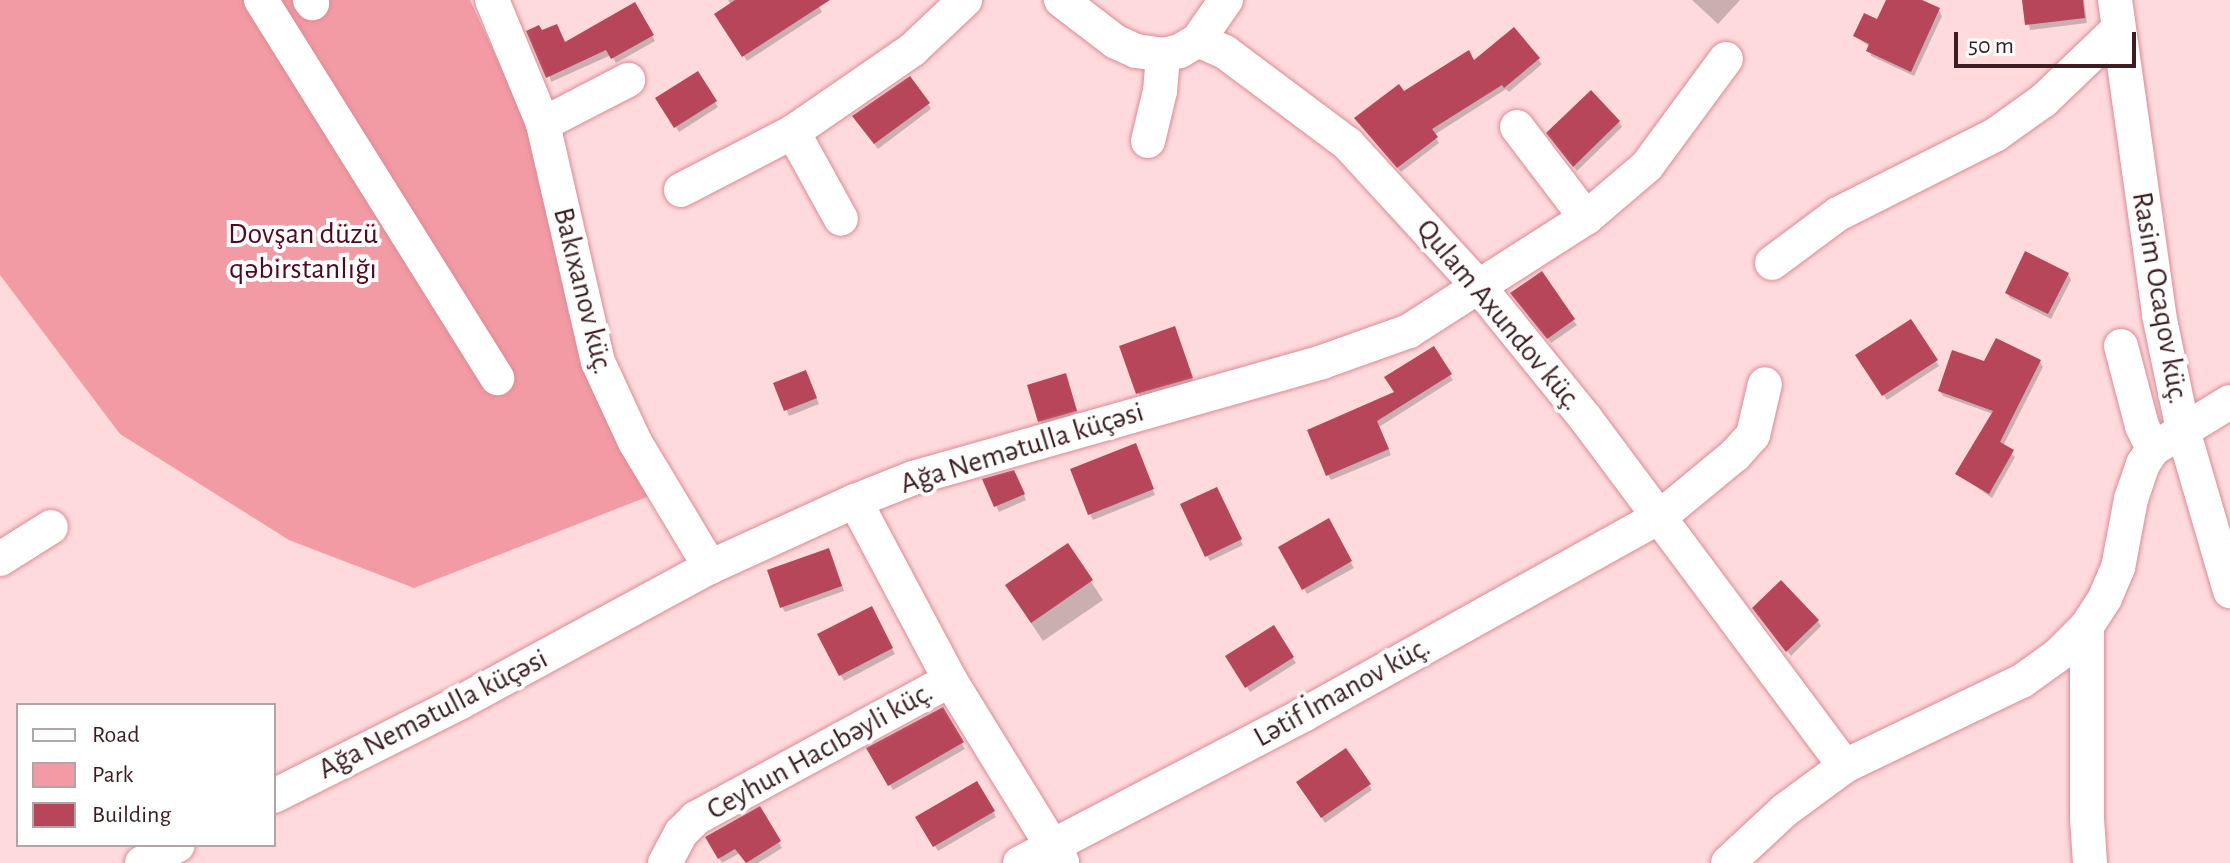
<!DOCTYPE html>
<meta charset="utf-8">
<style>
body{margin:0}
#map{position:relative;width:2230px;height:863px;overflow:hidden;background:#fedadd;font-family:"Alegreya Sans",sans-serif}
div>[style]{position:absolute}
[style*='--x']{left:calc(var(--x)*1px);top:calc(var(--y)*1px);width:calc(var(--w)*1px);rotate:calc(var(--a)*1deg)}
.green>*{inset:0;background:#f39ba5}
.shadow>*{inset:0;background:#0003}
.building>*{inset:0;background:#b7465b}
.roads{filter:drop-shadow(0 0 2px #dc8a94) drop-shadow(0 0 2px #dc8a94)}
.minor>*{height:34px;margin:-17px;padding:0 17px;transform-origin:17px;border-radius:17px;background:#fff}
span{translate:-50% -50%;white-space:nowrap;text-align:center;line-height:1.15;-webkit-text-stroke:8px #fff;paint-order:stroke}
.park-label{font-size:30px;color:#54081d}
.street-label{font-size:30px;color:#3d1d21}
.legend{position:absolute;left:16px;top:703px;width:260px;height:144px;box-sizing:border-box;background:#fff;border:2px solid #b1a5a6;margin:0;padding:10px 14px;list-style:none;font-size:24px;color:#3d1d21}
.legend li{display:flex;align-items:center;gap:16px;height:40px}
.legend b{width:40px;border:2px solid #b1a5a6}
.scale{position:absolute;left:1954px;top:32px;width:182px;height:36px;box-sizing:border-box;border:4px solid #3d1d21;border-top:0;padding-left:10px;font-size:24px;line-height:28px;white-space:nowrap;color:#3d1d21;-webkit-text-stroke:6px #fff;paint-order:stroke}
</style>
<div id="map">
<div class="green">
<div style="clip-path:polygon(0 0,470px 0,543px 159px,569px 316px,610px 428px,652px 495px,414px 588px,289px 540px,120px 434px,0 275px)"></div>
</div>
<div class="shadow">
<div style="clip-path:polygon(728px 0,815px 0,822px 12px,747px 61px,717px 14px,731px 5px)"></div>
<div style="clip-path:polygon(1692px 0,1740px 0,1718px 24px)"></div>
<div style="clip-path:polygon(1888px 0,1917px 0,1939px 10px,1942px 16px,1914px 76px,1871px 56px,1870px 47px,1855px 36px,1878px 22px)"></div>
<div style="clip-path:polygon(2024px 0,2084px 0,2087px 23px,2030px 30px)"></div>
<div style="clip-path:polygon(635px 4px,655px 41px,616px 63px,611px 55px,551px 82px,541px 33px,565px 44px)"></div>
<div style="clip-path:polygon(1538px 59px,1542px 64px,1509px 92px,1506px 89px,1434px 135px,1439px 143px,1401px 172px,1356px 119px,1474px 63px)"></div>
<div style="clip-path:polygon(697px 74px,718px 107px,679px 132px,658px 99px)"></div>
<div style="clip-path:polygon(928px 104px,931px 109px,878px 149px,858px 122px)"></div>
<div style="clip-path:polygon(1619px 122px,1622px 127px,1577px 171px,1552px 139px)"></div>
<div style="clip-path:polygon(2068px 274px,2071px 280px,2051px 319px,2010px 298px,2007px 293px)"></div>
<div style="clip-path:polygon(1516px 299px,1573px 320px,1577px 325px,1551px 343px)"></div>
<div style="clip-path:polygon(1910px 322px,1939px 366px,1887px 400px,1858px 356px)"></div>
<div style="clip-path:polygon(1177px 334px,1194px 384px,1142px 399px,1138px 393px)"></div>
<div style="clip-path:polygon(1434px 349px,1453px 380px,1379px 427px,1391px 455px,1331px 480px,1328px 475px)"></div>
<div style="clip-path:polygon(2040px 362px,2043px 367px,2003px 446px,2015px 457px,1992px 498px,1958px 474px,1993px 414px,1943px 396px,1940px 391px,1985px 363px)"></div>
<div style="clip-path:polygon(1065px 375px,1079px 416px,1043px 427px,1040px 421px)"></div>
<div style="clip-path:polygon(808px 378px,819px 404px,789px 416px,776px 384px)"></div>
<div style="clip-path:polygon(1138px 451px,1155px 495px,1093px 520px,1090px 514px)"></div>
<div style="clip-path:polygon(1017px 478px,1026px 500px,999px 512px,985px 481px)"></div>
<div style="clip-path:polygon(1220px 495px,1243px 545px,1210px 561px,1207px 556px)"></div>
<div style="clip-path:polygon(1328px 521px,1354px 568px,1307px 594px,1281px 548px)"></div>
<div style="clip-path:polygon(1068px 546px,1103px 600px,1043px 641px,1019px 605px)"></div>
<div style="clip-path:polygon(832px 556px,844px 591px,785px 612px,782px 607px)"></div>
<div style="clip-path:polygon(871px 608px,895px 654px,844px 681px,819px 635px)"></div>
<div style="clip-path:polygon(1758px 614px,1818px 621px,1821px 626px,1791px 656px)"></div>
<div style="clip-path:polygon(1274px 628px,1296px 663px,1250px 692px,1228px 657px)"></div>
<div style="clip-path:polygon(942px 709px,965px 749px,893px 790px,869px 749px)"></div>
<div style="clip-path:polygon(977px 784px,996px 817px,938px 851px,918px 818px)"></div>
<div style="clip-path:polygon(1369px 785px,1372px 790px,1325px 823px,1302px 788px)"></div>
<div style="clip-path:polygon(759px 809px,782px 848px,758px 863px,746px 863px,740px 853px,722px 863px,708px 838px)"></div>
</div>
<div class="building">
<div style="clip-path:polygon(735px 0,830px 0,742px 57px,714px 14px)"></div>
<div style="clip-path:polygon(1886px 0,1922px 0,1940px 8px,1911px 72px,1866px 51px,1869px 44px,1853px 36px,1864px 13px,1877px 19px)"></div>
<div style="clip-path:polygon(2022px 0,2083px 0,2085px 18px,2025px 25px)"></div>
<div style="clip-path:polygon(635px 2px,654px 35px,611px 59px,606px 50px,546px 78px,526px 31px,539px 25px,542px 30px,557px 24px,565px 42px)"></div>
<div style="clip-path:polygon(1514px 27px,1540px 58px,1504px 88px,1502px 85px,1432px 129px,1438px 137px,1397px 168px,1354px 118px,1399px 84px,1404px 91px,1469px 50px,1474px 60px)"></div>
<div style="clip-path:polygon(698px 71px,717px 101px,674px 128px,655px 98px)"></div>
<div style="clip-path:polygon(910px 76px,930px 103px,874px 144px,852px 116px)"></div>
<div style="clip-path:polygon(1591px 90px,1620px 121px,1573px 167px,1546px 133px)"></div>
<div style="clip-path:polygon(2025px 251px,2069px 273px,2048px 314px,2005px 293px)"></div>
<div style="clip-path:polygon(1542px 271px,1575px 319px,1547px 339px,1510px 293px)"></div>
<div style="clip-path:polygon(1911px 319px,1938px 360px,1882px 396px,1855px 355px)"></div>
<div style="clip-path:polygon(1175px 326px,1193px 378px,1136px 394px,1119px 346px)"></div>
<div style="clip-path:polygon(1996px 338px,2041px 360px,2000px 442px,2014px 450px,1989px 494px,1955px 474px,1993px 411px,1938px 391px,1952px 350px,1984px 361px)"></div>
<div style="clip-path:polygon(1434px 346px,1452px 374px,1377px 421px,1389px 449px,1326px 476px,1307px 430px,1394px 392px,1384px 377px)"></div>
<div style="clip-path:polygon(806px 370px,817px 398px,784px 411px,773px 383px)"></div>
<div style="clip-path:polygon(1066px 373px,1077px 411px,1038px 422px,1027px 385px)"></div>
<div style="clip-path:polygon(1136px 443px,1154px 489px,1088px 515px,1070px 469px)"></div>
<div style="clip-path:polygon(1014px 470px,1025px 494px,994px 507px,982px 479px)"></div>
<div style="clip-path:polygon(1217px 487px,1242px 539px,1205px 557px,1180px 504px)"></div>
<div style="clip-path:polygon(1329px 518px,1352px 561px,1302px 590px,1278px 547px)"></div>
<div style="clip-path:polygon(1068px 543px,1093px 580px,1031px 623px,1005px 585px)"></div>
<div style="clip-path:polygon(829px 548px,842px 586px,780px 608px,767px 570px)"></div>
<div style="clip-path:polygon(1781px 580px,1819px 620px,1786px 652px,1752px 608px)"></div>
<div style="clip-path:polygon(872px 606px,893px 648px,839px 676px,817px 634px)"></div>
<div style="clip-path:polygon(1274px 625px,1294px 657px,1245px 688px,1225px 656px)"></div>
<div style="clip-path:polygon(943px 707px,964px 742px,888px 786px,866px 748px)"></div>
<div style="clip-path:polygon(1346px 748px,1371px 784px,1321px 818px,1296px 782px)"></div>
<div style="clip-path:polygon(977px 781px,995px 811px,933px 847px,915px 817px)"></div>
<div style="clip-path:polygon(760px 806px,781px 841px,746px 863px,735px 849px,718px 859px,705px 837px)"></div>
</div>
<div class="roads">
<div class="minor">
<div style="--x:261;--y:0;--w:446;--a:58"></div>
<div style="--x:310;--y:0;--w:4;--a:56"></div>
<div style="--x:492;--y:0;--w:134;--a:67.6"></div>
<div style="--x:543;--y:124;--w:244;--a:77"></div>
<div style="--x:598;--y:362;--w:88;--a:65.2"></div>
<div style="--x:635;--y:442;--w:146;--a:59"></div>
<div style="--x:1061;--y:0;--w:69;--a:37.4"></div>
<div style="--x:1116;--y:42;--w:22;--a:24"></div>
<div style="--x:1136;--y:51;--w:27;--a:8"></div>
<div style="--x:1163;--y:55;--w:17;--a:-13"></div>
<div style="--x:1180;--y:51;--w:21;--a:-31"></div>
<div style="--x:1198;--y:40;--w:30;--a:24"></div>
<div style="--x:1225;--y:52;--w:154;--a:36.8"></div>
<div style="--x:1348;--y:144;--w:195;--a:47.5"></div>
<div style="--x:1480;--y:288;--w:169;--a:51"></div>
<div style="--x:1586;--y:419;--w:433;--a:53.3"></div>
<div style="--x:2115;--y:0;--w:318;--a:82"></div>
<div style="--x:2159;--y:315;--w:117;--a:78.2"></div>
<div style="--x:2183;--y:430;--w:168;--a:73.7"></div>
<div style="--x:1198;--y:40;--w:49;--a:-55"></div>
<div style="--x:543;--y:124;--w:96;--a:-27.4"></div>
<div style="--x:1517;--y:127;--w:114;--a:52.8"></div>
<div style="--x:793;--y:132;--w:99;--a:61.1"></div>
<div style="--x:1148;--y:141;--w:51;--a:-76.5"></div>
<div style="--x:1160;--y:91;--w:36;--a:-85"></div>
<div style="--x:681;--y:190;--w:126;--a:-27.4"></div>
<div style="--x:793;--y:132;--w:145;--a:-34.6"></div>
<div style="--x:912;--y:50;--w:73;--a:-43.3"></div>
<div style="--x:1772;--y:263;--w:82;--a:-36.6"></div>
<div style="--x:1838;--y:214;--w:176;--a:-26.7"></div>
<div style="--x:1995;--y:135;--w:60;--a:-35.5"></div>
<div style="--x:2044;--y:100;--w:103;--a:-43.8"></div>
<div style="--x:2121;--y:346;--w:83;--a:75.3"></div>
<div style="--x:2142;--y:426;--w:25;--a:64"></div>
<div style="--x:855;--y:501;--w:203;--a:62"></div>
<div style="--x:950;--y:680;--w:214;--a:58.4"></div>
<div style="--x:0;--y:559;--w:60;--a:-32.1"></div>
<div style="--x:2087;--y:626;--w:193;--a:90"></div>
<div style="--x:2087;--y:819;--w:44;--a:86.1"></div>
<div style="--x:274;--y:796;--w:209;--a:-26.7"></div>
<div style="--x:461;--y:702;--w:283;--a:-28.5"></div>
<div style="--x:710;--y:567;--w:159;--a:-24.5"></div>
<div style="--x:855;--y:501;--w:62;--a:-21.6"></div>
<div style="--x:913;--y:478;--w:425;--a:-15.8"></div>
<div style="--x:1322;--y:362;--w:92;--a:-19.6"></div>
<div style="--x:1409;--y:331;--w:210;--a:-32.6"></div>
<div style="--x:1586;--y:218;--w:80;--a:-40.4"></div>
<div style="--x:1647;--y:166;--w:133;--a:-53.6"></div>
<div style="--x:142;--y:863;--w:40;--a:-26.6"></div>
<div style="--x:665;--y:863;--w:34;--a:-62"></div>
<div style="--x:681;--y:833;--w:21;--a:-45"></div>
<div style="--x:696;--y:818;--w:289;--a:-28.5"></div>
<div style="--x:1020;--y:863;--w:322;--a:-27.6"></div>
<div style="--x:1305;--y:714;--w:407;--a:-29.1"></div>
<div style="--x:1661;--y:516;--w:96;--a:-39.5"></div>
<div style="--x:1735;--y:455;--w:27;--a:-48"></div>
<div style="--x:1753;--y:435;--w:52;--a:-76.8"></div>
<div style="--x:1728;--y:863;--w:78;--a:-42.9"></div>
<div style="--x:1785;--y:810;--w:74;--a:-36.3"></div>
<div style="--x:1845;--y:766;--w:196;--a:-25.7"></div>
<div style="--x:2022;--y:681;--w:44;--a:-35.8"></div>
<div style="--x:2058;--y:655;--w:41;--a:-45"></div>
<div style="--x:2087;--y:626;--w:33;--a:-57"></div>
<div style="--x:2105;--y:598;--w:33;--a:-67"></div>
<div style="--x:2118;--y:568;--w:70;--a:-79.3"></div>
<div style="--x:2131;--y:499;--w:37;--a:-71"></div>
<div style="--x:2143;--y:464;--w:18;--a:-56"></div>
<div style="--x:2153;--y:449;--w:90;--a:-31.4"></div>
</div>
</div>
<div class="park-label">
<span style="left:303px;top:251px">Dovşan düzü<br>qəbirstanlığı</span>
</div>
<div class="street-label">
<span style="left:583px;top:291px;rotate:76deg">Bakıxanov küç.</span>
<span style="left:2160px;top:298px;rotate:80deg">Rasim Ocaqov küç.</span>
<span style="left:1499px;top:315px;rotate:50deg">Qulam Axundov küç.</span>
<span style="left:1022px;top:448px;rotate:-17deg">Ağa Nemətulla küçəsi</span>
<span style="left:1342px;top:692px;rotate:-29deg">Lətif İmanov küç.</span>
<span style="left:433px;top:714px;rotate:-27deg">Ağa Nemətulla küçəsi</span>
<span style="left:820px;top:751px;rotate:-29deg">Ceyhun Hacıbəyli küç.</span>
</div>
<ul class="legend">
<li><b style="height:10px;background:#fff"></b>Road</li>
<li><b style="height:22px;background:#f39ba5"></b>Park</li>
<li><b style="height:22px;background:#b7465b"></b>Building</li>
</ul>
<div class="scale">50 m</div>
</div>
